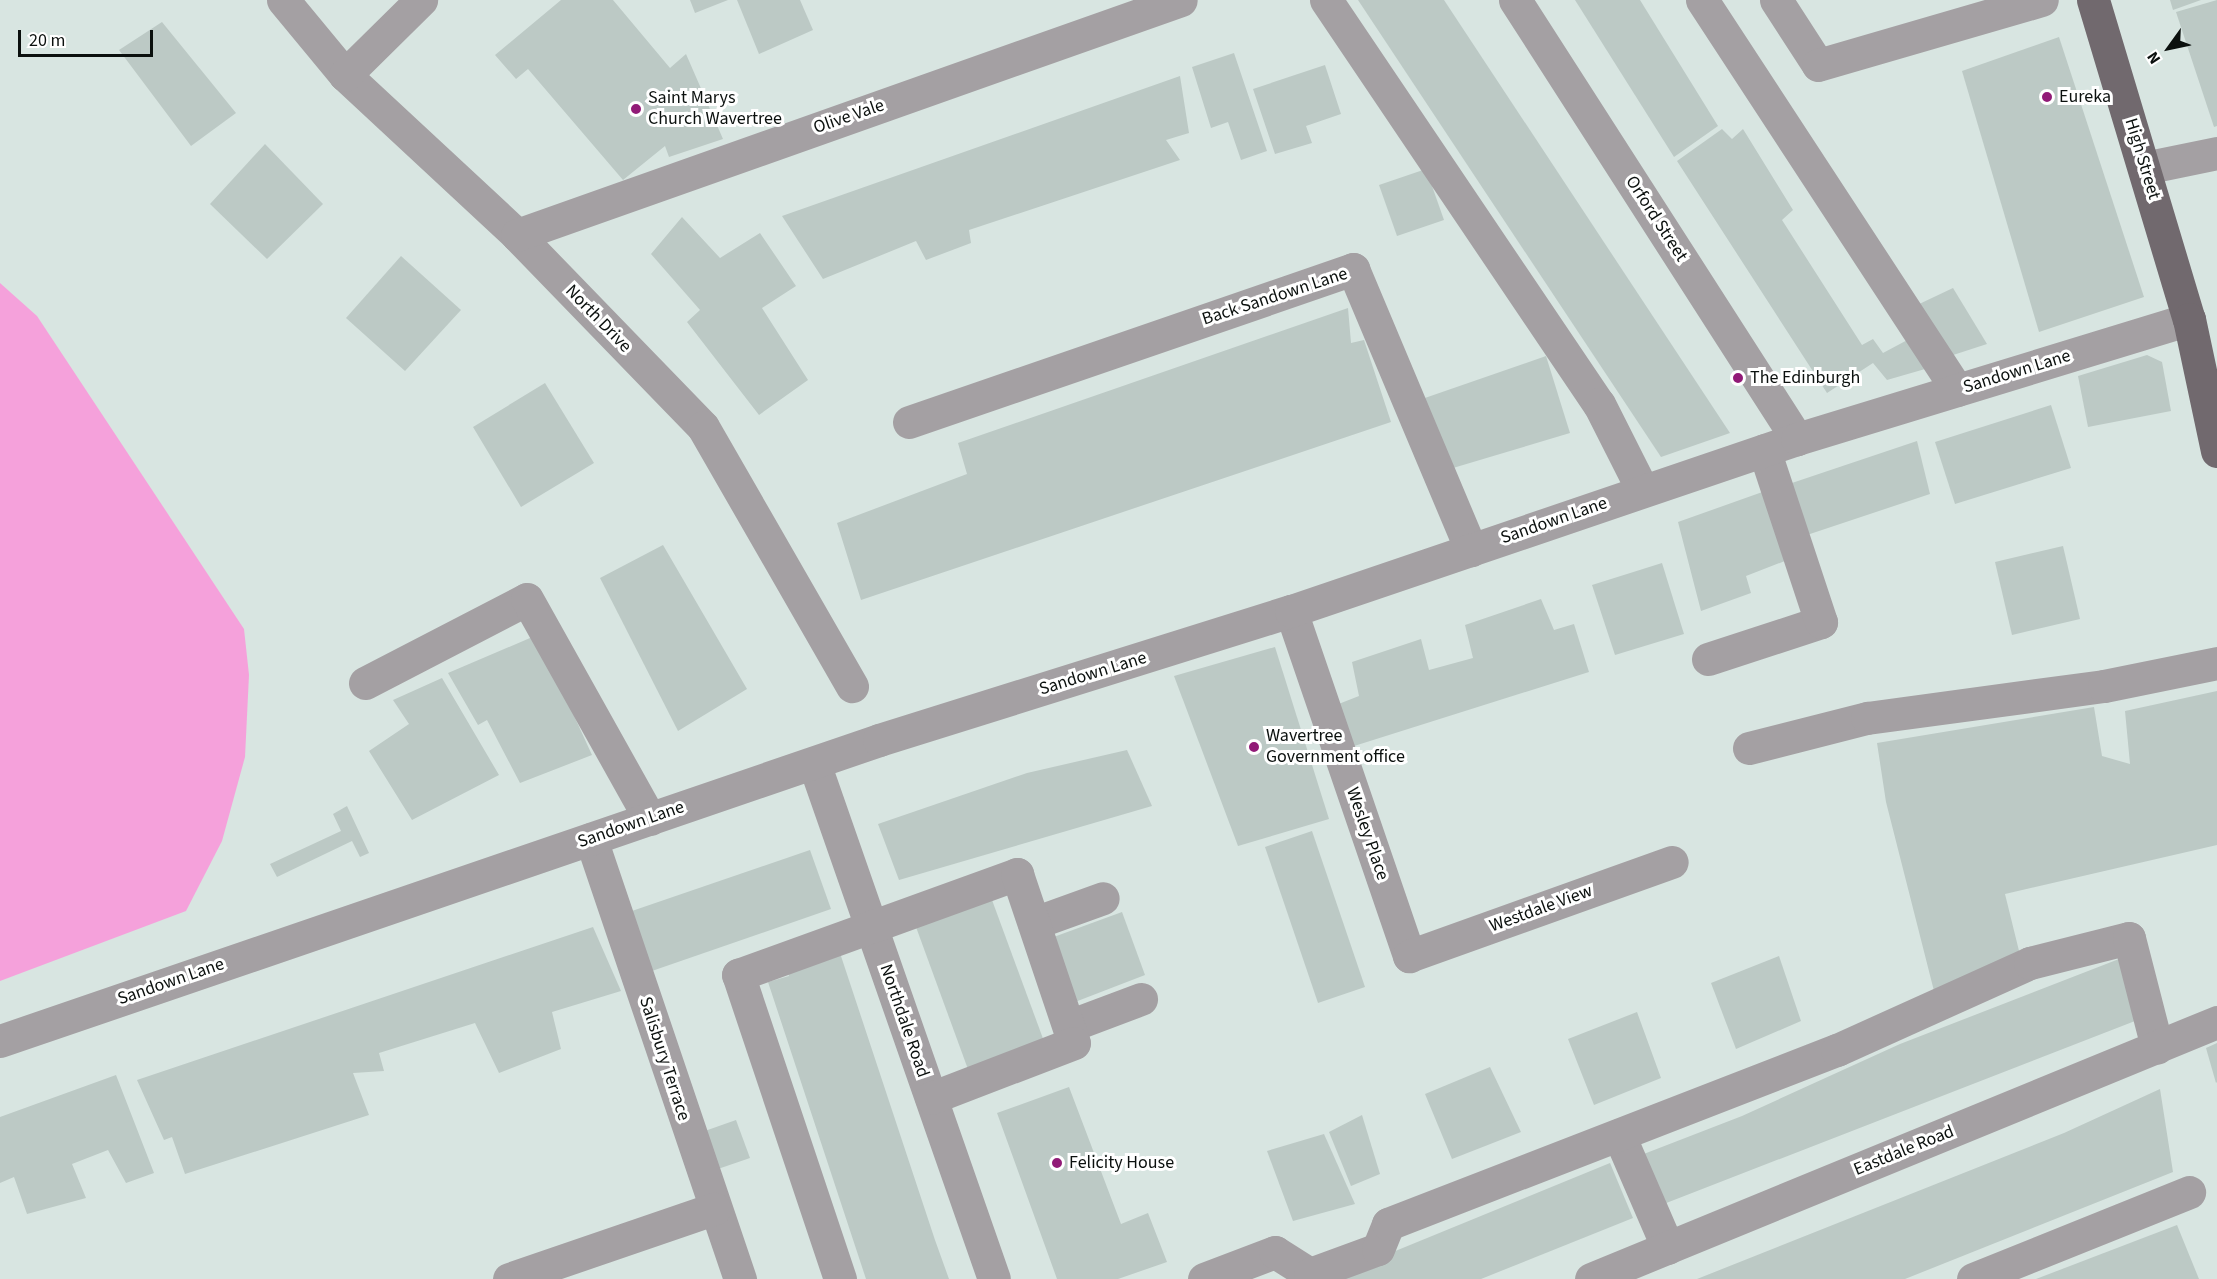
<!DOCTYPE html>
<style>
body{margin:0}
#map{position:relative;width:2217px;height:1279px;overflow:hidden;background:#d8e5e1;font-family:"Source Sans 3",sans-serif}
div>[style]{position:absolute}
[style*='--x']{left:calc(var(--x)*1px);top:calc(var(--y)*1px);width:calc(var(--w)*1px);rotate:calc(var(--a)*1deg)}
.green>*{inset:0;background:#f5a1db}
.building>*{inset:0;background:#bcc9c5}
.minor>*{height:33px;margin:-16.5px;padding:0 16.5px;transform-origin:16.5px;border-radius:16.5px;background:#a4a0a3}
.major>*{height:33px;margin:-16.5px;padding:0 16.5px;transform-origin:16.5px;border-radius:16.5px;background:#71696e}
.dots>*{width:16px;height:16px;translate:-50% -50%;box-sizing:border-box;border:3px solid #fff;border-radius:50%}
span{translate:-50% -50%;white-space:nowrap;text-align:center;line-height:1.15;-webkit-text-stroke:6px #fff;paint-order:stroke}
.poi-label{font-size:18px;color:#0b100e}
.left{translate:0 -50%;text-align:left}
.street-label{font-size:18px;color:#0b100e}
.north{position:absolute;left:2139px;top:18px;width:60px;height:60px;-webkit-text-stroke:4px #fff;paint-order:stroke;rotate:237deg;font-size:16px;font-weight:700;line-height:24px;text-align:center;color:#0b100e}
.north::after{content:'';display:block;margin:auto;width:21px;height:27px;background:#0b100e;clip-path:polygon(50% 0,100% 100%,50% 72%,0 100%)}
.scale{position:absolute;left:18px;top:30px;width:135px;height:27px;box-sizing:border-box;border:3px solid #0b100e;border-top:0;padding-left:8px;font-size:18px;line-height:21px;white-space:nowrap;color:#0b100e;-webkit-text-stroke:4px #fff;paint-order:stroke}
</style>
<div id="map">
<div class="green">
<div style="clip-path:polygon(0 283px,37px 316px,244px 629px,249px 675px,245px 757px,222px 841px,186px 911px,0 981px)"></div>
</div>
<div class="building">
<div style="clip-path:polygon(561px 0,613px 0,670px 68px,686px 54px,723px 139px,669px 157px,665px 146px,623px 180px,528px 69px,516px 79px,495px 55px)"></div>
<div style="clip-path:polygon(690px 0,728px 0,695px 13px)"></div>
<div style="clip-path:polygon(737px 0,800px 0,813px 30px,759px 54px)"></div>
<div style="clip-path:polygon(1358px 0,1444px 0,1730px 433px,1661px 457px)"></div>
<div style="clip-path:polygon(1575px 0,1640px 0,1718px 126px,1674px 157px)"></div>
<div style="clip-path:polygon(2170px 0,2201px 0,2173px 10px)"></div>
<div style="clip-path:polygon(2217px 0,2217px 126px,2214px 127px,2176px 12px)"></div>
<div style="clip-path:polygon(162px 22px,236px 113px,191px 146px,119px 50px)"></div>
<div style="clip-path:polygon(2059px 37px,2144px 297px,2039px 332px,1962px 71px)"></div>
<div style="clip-path:polygon(1234px 53px,1267px 151px,1241px 160px,1228px 122px,1211px 128px,1192px 67px)"></div>
<div style="clip-path:polygon(1325px 65px,1341px 114px,1306px 126px,1312px 143px,1275px 154px,1253px 89px)"></div>
<div style="clip-path:polygon(1180px 76px,1189px 133px,1166px 140px,1180px 160px,969px 230px,971px 243px,926px 260px,916px 241px,823px 279px,782px 216px)"></div>
<div style="clip-path:polygon(1722px 129px,1732px 139px,1743px 129px,1793px 210px,1782px 220px,1862px 345px,1873px 339px,1883px 353px,1913px 337px,1932px 367px,1887px 380px,1873px 363px,1827px 393px,1677px 161px)"></div>
<div style="clip-path:polygon(265px 144px,323px 204px,267px 259px,210px 204px)"></div>
<div style="clip-path:polygon(1426px 169px,1444px 220px,1397px 236px,1379px 185px)"></div>
<div style="clip-path:polygon(682px 217px,720px 258px,760px 233px,796px 286px,762px 308px,808px 380px,759px 415px,687px 322px,700px 310px,651px 254px)"></div>
<div style="clip-path:polygon(401px 256px,461px 310px,405px 371px,346px 318px)"></div>
<div style="clip-path:polygon(1953px 288px,1987px 344px,1947px 357px,1915px 306px)"></div>
<div style="clip-path:polygon(1348px 308px,1351px 343px,1364px 340px,1391px 422px,861px 600px,837px 523px,967px 474px,958px 443px)"></div>
<div style="clip-path:polygon(2147px 355px,2162px 362px,2171px 411px,2088px 427px,2078px 376px)"></div>
<div style="clip-path:polygon(1546px 356px,1570px 433px,1453px 468px,1422px 399px)"></div>
<div style="clip-path:polygon(545px 383px,594px 463px,521px 507px,473px 427px)"></div>
<div style="clip-path:polygon(2051px 405px,2071px 468px,1955px 504px,1935px 442px)"></div>
<div style="clip-path:polygon(1917px 441px,1930px 494px,1798px 538px,1780px 487px)"></div>
<div style="clip-path:polygon(1768px 490px,1790px 559px,1746px 576px,1751px 593px,1701px 611px,1678px 522px)"></div>
<div style="clip-path:polygon(663px 545px,747px 689px,678px 731px,600px 578px)"></div>
<div style="clip-path:polygon(2063px 546px,2080px 619px,2012px 635px,1995px 562px)"></div>
<div style="clip-path:polygon(1662px 563px,1684px 634px,1615px 655px,1592px 585px)"></div>
<div style="clip-path:polygon(1541px 599px,1554px 630px,1574px 624px,1589px 672px,1351px 747px,1336px 705px,1359px 696px,1352px 662px,1421px 639px,1429px 670px,1473px 658px,1465px 625px)"></div>
<div style="clip-path:polygon(537px 635px,592px 755px,520px 783px,487px 720px,478px 725px,448px 673px)"></div>
<div style="clip-path:polygon(1275px 647px,1329px 819px,1238px 846px,1174px 676px)"></div>
<div style="clip-path:polygon(442px 678px,499px 775px,412px 820px,369px 751px,409px 724px,393px 700px)"></div>
<div style="clip-path:polygon(2217px 691px,2217px 845px,2005px 894px,2021px 959px,1934px 991px,1886px 802px,1877px 743px,2094px 707px,2102px 756px,2130px 764px,2125px 711px)"></div>
<div style="clip-path:polygon(1127px 750px,1152px 806px,899px 880px,878px 824px,1027px 773px)"></div>
<div style="clip-path:polygon(347px 806px,369px 853px,360px 857px,352px 841px,277px 877px,270px 864px,341px 831px,333px 814px)"></div>
<div style="clip-path:polygon(1312px 831px,1365px 987px,1318px 1003px,1265px 847px)"></div>
<div style="clip-path:polygon(810px 850px,831px 909px,649px 972px,629px 912px)"></div>
<div style="clip-path:polygon(992px 900px,1045px 1044px,969px 1072px,916px 927px)"></div>
<div style="clip-path:polygon(1122px 912px,1145px 975px,1075px 1002px,1051px 938px)"></div>
<div style="clip-path:polygon(593px 927px,621px 991px,552px 1012px,561px 1049px,499px 1073px,475px 1023px,379px 1053px,384px 1071px,353px 1073px,369px 1115px,185px 1174px,172px 1137px,164px 1140px,137px 1080px)"></div>
<div style="clip-path:polygon(839px 950px,935px 1240px,949px 1279px,866px 1279px,768px 982px,789px 976px,786px 965px)"></div>
<div style="clip-path:polygon(1779px 956px,1801px 1021px,1736px 1049px,1711px 983px)"></div>
<div style="clip-path:polygon(2119px 959px,2135px 1021px,1656px 1207px,1636px 1157px,1742px 1116px,1900px 1044px)"></div>
<div style="clip-path:polygon(1637px 1012px,1661px 1078px,1594px 1105px,1568px 1039px)"></div>
<div style="clip-path:polygon(2217px 1043px,2217px 1082px,2216px 1083px,2206px 1048px)"></div>
<div style="clip-path:polygon(1490px 1067px,1521px 1132px,1452px 1159px,1425px 1094px)"></div>
<div style="clip-path:polygon(116px 1075px,154px 1173px,126px 1183px,108px 1150px,72px 1164px,86px 1198px,27px 1214px,14px 1177px,0 1183px,0 1117px)"></div>
<div style="clip-path:polygon(1069px 1087px,1121px 1224px,1148px 1213px,1167px 1262px,1118px 1279px,1057px 1279px,997px 1113px)"></div>
<div style="clip-path:polygon(2160px 1089px,2173px 1172px,1905px 1279px,1697px 1279px,2064px 1133px)"></div>
<div style="clip-path:polygon(1362px 1115px,1380px 1174px,1351px 1186px,1329px 1132px)"></div>
<div style="clip-path:polygon(736px 1120px,750px 1158px,715px 1170px,702px 1132px)"></div>
<div style="clip-path:polygon(1324px 1134px,1355px 1204px,1293px 1221px,1267px 1151px)"></div>
<div style="clip-path:polygon(1610px 1163px,1633px 1218px,1481px 1279px,1327px 1279px)"></div>
<div style="clip-path:polygon(2177px 1225px,2199px 1279px,2036px 1279px)"></div>
</div>
<div class="minor">
<div style="--x:283;--y:0;--w:97;--a:50.4"></div>
<div style="--x:345;--y:75;--w:235;--a:42.9"></div>
<div style="--x:517;--y:235;--w:267;--a:45.9"></div>
<div style="--x:703;--y:427;--w:299;--a:60.1"></div>
<div style="--x:1326;--y:0;--w:488;--a:56"></div>
<div style="--x:1599;--y:404;--w:97;--a:63.2"></div>
<div style="--x:1515;--y:0;--w:522;--a:57.28"></div>
<div style="--x:1702;--y:0;--w:466;--a:56.8"></div>
<div style="--x:1776;--y:0;--w:77;--a:57.1"></div>
<div style="--x:1818;--y:65;--w:233;--a:-16.2"></div>
<div style="--x:345;--y:75;--w:107;--a:-44.6"></div>
<div style="--x:2144;--y:168;--w:75;--a:-11.6"></div>
<div style="--x:517;--y:235;--w:704;--a:-19.49"></div>
<div style="--x:909;--y:422;--w:470;--a:-19"></div>
<div style="--x:1353;--y:269;--w:305;--a:67.2"></div>
<div style="--x:1291;--y:611;--w:365;--a:71.1"></div>
<div style="--x:1409;--y:956;--w:279;--a:-19.7"></div>
<div style="--x:1708;--y:659;--w:119;--a:-18.1"></div>
<div style="--x:1821;--y:622;--w:181;--a:-108.3"></div>
<div style="--x:365;--y:683;--w:182;--a:-27.4"></div>
<div style="--x:527;--y:599;--w:252;--a:60.8"></div>
<div style="--x:1749;--y:748;--w:122;--a:-14.3"></div>
<div style="--x:1867;--y:718;--w:239;--a:-7.7"></div>
<div style="--x:2104;--y:686;--w:115;--a:-11.5"></div>
<div style="--x:814;--y:763;--w:546;--a:70.77"></div>
<div style="--x:591;--y:839;--w:465;--a:71.3"></div>
<div style="--x:1034;--y:923;--w:73;--a:-19.9"></div>
<div style="--x:1069;--y:1026;--w:77;--a:-20.6"></div>
<div style="--x:0;--y:1041;--w:929;--a:-18.9"></div>
<div style="--x:879;--y:740;--w:432;--a:-17.4"></div>
<div style="--x:1291;--y:611;--w:534;--a:-18.77"></div>
<div style="--x:1797;--y:439;--w:410;--a:-17"></div>
<div style="--x:1619;--y:1135;--w:123;--a:66.6"></div>
<div style="--x:509;--y:1279;--w:217;--a:-18.9"></div>
<div style="--x:840;--y:1279;--w:321;--a:-108.5"></div>
<div style="--x:738;--y:975;--w:297;--a:-19.9"></div>
<div style="--x:1017;--y:874;--w:178;--a:71.4"></div>
<div style="--x:1074;--y:1043;--w:153;--a:159"></div>
<div style="--x:1204;--y:1279;--w:76;--a:-20.8"></div>
<div style="--x:1275;--y:1252;--w:41;--a:32.2"></div>
<div style="--x:1310;--y:1274;--w:72;--a:-20.2"></div>
<div style="--x:1378;--y:1249;--w:27;--a:-68"></div>
<div style="--x:1388;--y:1224;--w:482;--a:-21.2"></div>
<div style="--x:1837;--y:1050;--w:212;--a:-24.3"></div>
<div style="--x:2030;--y:963;--w:102;--a:-14.2"></div>
<div style="--x:2129;--y:938;--w:113;--a:75.6"></div>
<div style="--x:1591;--y:1279;--w:677;--a:-22.32"></div>
<div style="--x:1973;--y:1279;--w:233;--a:-21.9"></div>
</div>
<div class="major">
<div style="--x:2093;--y:0;--w:333;--a:73.3"></div>
<div style="--x:2189;--y:319;--w:135;--a:78"></div>
</div>
<div class="dots">
<div style="left:2047px;top:97px;background:#911a77"></div>
<div style="left:636px;top:109px;background:#911a77"></div>
<div style="left:1738px;top:378px;background:#911a77"></div>
<div style="left:1254px;top:747px;background:#911a77"></div>
<div style="left:1057px;top:1163px;background:#911a77"></div>
</div>
<div class="poi-label">
<span class="left" style="left:2059px;top:97px">Eureka</span>
<span class="left" style="left:648px;top:109px">Saint Marys<br>Church Wavertree</span>
<span class="left" style="left:1750px;top:378px">The Edinburgh</span>
<span class="left" style="left:1266px;top:747px">Wavertree<br>Government office</span>
<span class="left" style="left:1069px;top:1163px">Felicity House</span>
</div>
<div class="street-label">
<span style="left:849px;top:117px;rotate:-19deg">Olive Vale</span>
<span style="left:2142px;top:159px;rotate:73deg">High Street</span>
<span style="left:1656px;top:219px;rotate:57deg">Orford Street</span>
<span style="left:1275px;top:297px;rotate:-18deg">Back Sandown Lane</span>
<span style="left:598px;top:319px;rotate:46deg">North Drive</span>
<span style="left:2017px;top:372px;rotate:-17deg">Sandown Lane</span>
<span style="left:1554px;top:521px;rotate:-19deg">Sandown Lane</span>
<span style="left:1093px;top:674px;rotate:-17deg">Sandown Lane</span>
<span style="left:631px;top:825px;rotate:-19deg">Sandown Lane</span>
<span style="left:1367px;top:834px;rotate:71deg">Wesley Place</span>
<span style="left:1541px;top:909px;rotate:-20deg">Westdale View</span>
<span style="left:171px;top:982px;rotate:-19deg">Sandown Lane</span>
<span style="left:904px;top:1021px;rotate:71deg">Northdale Road</span>
<span style="left:664px;top:1059px;rotate:72deg">Salisbury Terrace</span>
<span style="left:1904px;top:1151px;rotate:-22deg">Eastdale Road</span>
</div>
<div class="north">N</div>
<div class="scale">20 m</div>
</div>
